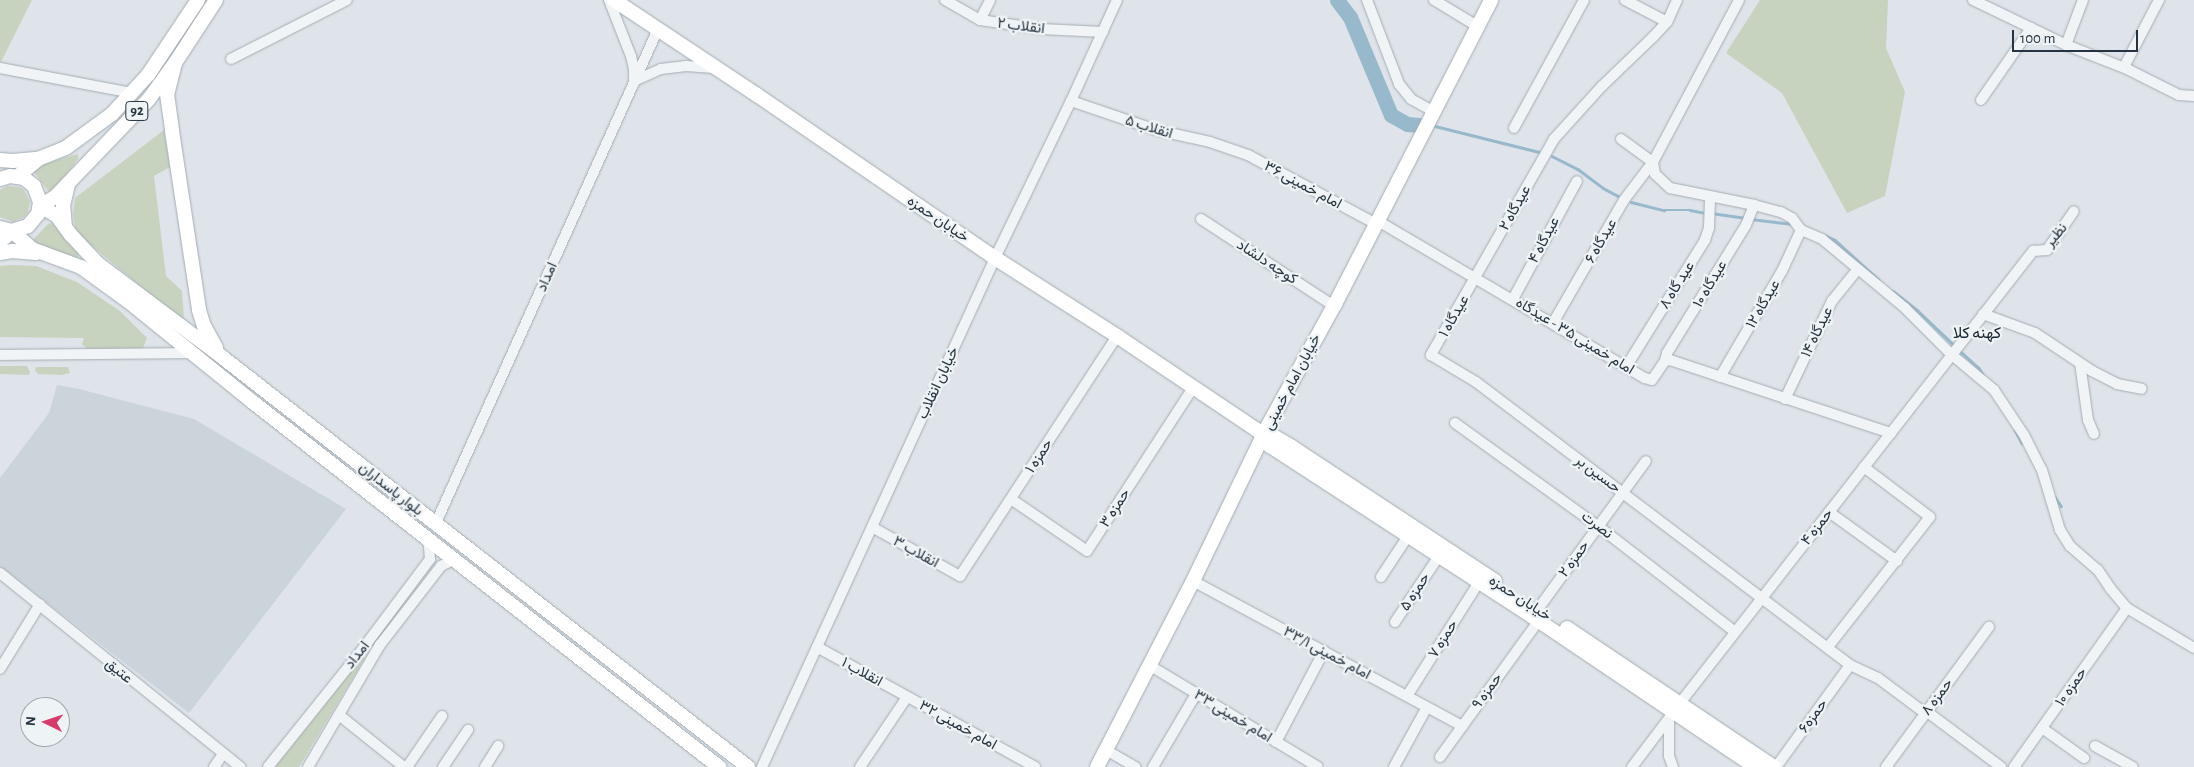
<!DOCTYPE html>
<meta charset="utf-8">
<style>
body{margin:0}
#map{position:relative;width:2194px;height:767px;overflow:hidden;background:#dee4e9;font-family:"Alegreya Sans",Vazirmatn,sans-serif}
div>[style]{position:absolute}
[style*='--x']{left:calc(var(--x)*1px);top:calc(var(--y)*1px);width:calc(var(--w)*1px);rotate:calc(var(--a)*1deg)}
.built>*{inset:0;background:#ccd4db}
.green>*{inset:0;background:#c7d3bf}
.stream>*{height:2.5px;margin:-1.25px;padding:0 1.25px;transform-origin:1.25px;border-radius:1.25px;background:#97b9cb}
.river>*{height:15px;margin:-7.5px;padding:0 7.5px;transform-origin:7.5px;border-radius:7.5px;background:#97b9cb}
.roads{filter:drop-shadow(0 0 1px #a3acb3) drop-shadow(0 0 1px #a3acb3)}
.minor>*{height:10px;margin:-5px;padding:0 5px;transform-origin:5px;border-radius:5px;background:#f1f4f7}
.major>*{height:14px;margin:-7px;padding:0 7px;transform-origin:7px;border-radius:7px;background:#fff}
span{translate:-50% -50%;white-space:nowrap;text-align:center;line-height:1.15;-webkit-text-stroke:4.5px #eef3f6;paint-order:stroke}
.shield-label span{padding:1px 4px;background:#eef3f6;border:1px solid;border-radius:4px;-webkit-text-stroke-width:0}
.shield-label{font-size:14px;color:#263441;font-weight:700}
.street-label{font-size:15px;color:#263441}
.neighbourhood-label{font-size:16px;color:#192531}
.north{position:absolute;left:20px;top:697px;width:50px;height:50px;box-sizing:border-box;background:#eef3f6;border:1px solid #9ea7ae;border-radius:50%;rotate:274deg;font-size:14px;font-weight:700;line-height:20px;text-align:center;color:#263441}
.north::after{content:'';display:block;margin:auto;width:18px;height:22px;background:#d63b6c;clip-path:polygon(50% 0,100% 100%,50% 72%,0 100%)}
.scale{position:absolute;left:2012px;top:30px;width:126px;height:22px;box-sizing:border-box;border:2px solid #263441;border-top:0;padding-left:6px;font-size:15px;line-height:18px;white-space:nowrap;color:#263441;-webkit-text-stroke:4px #eef3f6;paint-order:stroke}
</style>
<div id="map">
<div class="built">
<div style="clip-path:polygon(57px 385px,79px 389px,194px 419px,346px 509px,189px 713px,0 566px,0 478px,49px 413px)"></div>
</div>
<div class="green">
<div style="clip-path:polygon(0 0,32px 0,1px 62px,0 62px)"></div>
<div style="clip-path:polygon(1760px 0,1888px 0,1886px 48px,1905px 92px,1885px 196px,1847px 213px,1782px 93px,1726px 53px)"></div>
<div style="clip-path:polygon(164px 130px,170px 167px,154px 176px,166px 276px,182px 291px,184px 318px,179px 318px,76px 233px,73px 215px,75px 198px)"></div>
<div style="clip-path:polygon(78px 154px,78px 159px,57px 187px,49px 192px,34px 172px,36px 166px)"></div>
<div style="clip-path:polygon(7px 186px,19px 187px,24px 190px,30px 201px,28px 212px,24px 217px,13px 222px,0 217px,0 190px)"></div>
<div style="clip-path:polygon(52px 223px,77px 250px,79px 257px,76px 259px,42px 249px,32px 241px,48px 224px)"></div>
<div style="clip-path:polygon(13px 265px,36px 266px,77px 282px,120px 311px,147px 338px,143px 348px,96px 351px,86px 348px,82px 344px,84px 338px,0 337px,0 266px)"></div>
<div style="clip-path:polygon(0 366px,27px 366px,30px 372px,29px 375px,0 374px)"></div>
<div style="clip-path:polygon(36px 367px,68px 367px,70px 373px,61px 375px,38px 374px,35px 370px)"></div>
<div style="clip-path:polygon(361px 655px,365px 658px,299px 767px,273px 767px)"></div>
</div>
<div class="stream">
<div style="--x:1435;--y:126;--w:107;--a:14"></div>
<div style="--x:1552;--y:156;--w:29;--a:27"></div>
<div style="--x:1578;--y:169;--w:31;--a:37"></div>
<div style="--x:1603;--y:188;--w:17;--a:28"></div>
<div style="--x:1631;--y:202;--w:34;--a:14"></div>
<div style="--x:1664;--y:210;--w:26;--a:0"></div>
<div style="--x:1690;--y:210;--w:16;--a:11"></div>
<div style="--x:1711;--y:213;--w:35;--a:8"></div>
<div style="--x:1751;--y:219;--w:42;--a:6.8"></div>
<div style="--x:1824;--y:235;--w:12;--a:24"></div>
<div style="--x:1835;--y:240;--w:59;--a:42.3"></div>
<div style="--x:1893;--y:291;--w:31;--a:38"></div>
<div style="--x:1917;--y:310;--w:51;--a:43.4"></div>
<div style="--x:1960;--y:351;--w:25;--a:42"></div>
<div style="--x:1979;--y:368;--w:9;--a:58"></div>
<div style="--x:2015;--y:430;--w:15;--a:62"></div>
<div style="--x:2055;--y:497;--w:11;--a:56"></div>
</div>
<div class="river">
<div style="--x:1337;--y:0;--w:21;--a:53"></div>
<div style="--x:1350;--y:17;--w:106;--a:67.3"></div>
<div style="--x:1391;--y:115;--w:18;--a:29"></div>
<div style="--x:1407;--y:124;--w:12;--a:5"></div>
</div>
<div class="roads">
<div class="minor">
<div style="--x:609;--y:0;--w:60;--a:68.6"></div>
<div style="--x:631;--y:56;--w:13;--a:77"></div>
<div style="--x:634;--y:69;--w:12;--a:90"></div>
<div style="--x:634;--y:81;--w:30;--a:-24"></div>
<div style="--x:661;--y:69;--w:25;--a:-7"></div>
<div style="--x:686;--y:66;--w:28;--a:4"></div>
<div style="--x:945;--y:0;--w:40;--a:29.7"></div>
<div style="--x:980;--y:20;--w:62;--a:8.4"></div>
<div style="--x:1041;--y:29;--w:62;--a:2.8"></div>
<div style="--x:1367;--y:0;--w:90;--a:69.1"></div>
<div style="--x:1399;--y:84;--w:19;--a:51"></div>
<div style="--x:1411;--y:99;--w:26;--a:29"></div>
<div style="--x:1434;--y:0;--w:50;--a:31.2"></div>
<div style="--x:1625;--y:0;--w:47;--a:27.6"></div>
<div style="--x:1677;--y:0;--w:24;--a:114"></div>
<div style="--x:1667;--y:22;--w:21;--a:133"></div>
<div style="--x:1653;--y:37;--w:71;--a:136.1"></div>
<div style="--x:1602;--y:86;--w:72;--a:132.2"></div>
<div style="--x:1554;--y:139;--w:249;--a:119.7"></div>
<div style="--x:1431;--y:355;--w:52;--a:31"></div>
<div style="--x:1476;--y:382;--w:469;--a:37.1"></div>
<div style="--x:1850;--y:665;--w:31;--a:25"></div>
<div style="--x:1878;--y:678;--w:59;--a:36.7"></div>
<div style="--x:1973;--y:0;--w:103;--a:25.8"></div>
<div style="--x:2066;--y:45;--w:66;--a:21.5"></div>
<div style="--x:2127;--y:69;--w:58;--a:26.6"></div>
<div style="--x:2179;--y:95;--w:15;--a:4"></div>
<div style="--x:980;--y:20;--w:22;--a:-63"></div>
<div style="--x:2066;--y:45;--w:48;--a:-69.3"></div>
<div style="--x:231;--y:59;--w:130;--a:-27"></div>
<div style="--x:2124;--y:67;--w:76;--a:-62.4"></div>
<div style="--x:0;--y:68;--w:134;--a:10.7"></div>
<div style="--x:1981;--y:100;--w:88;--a:-55.2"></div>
<div style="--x:1071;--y:101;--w:90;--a:18.8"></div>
<div style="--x:1156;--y:130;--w:55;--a:12.5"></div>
<div style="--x:1210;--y:142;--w:40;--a:18.9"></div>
<div style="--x:1248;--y:155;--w:145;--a:28.3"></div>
<div style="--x:1514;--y:128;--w:146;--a:-61.3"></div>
<div style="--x:1621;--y:139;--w:39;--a:36"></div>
<div style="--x:1653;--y:162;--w:12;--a:81"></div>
<div style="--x:1655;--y:174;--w:21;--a:43"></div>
<div style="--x:1670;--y:188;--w:86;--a:11.4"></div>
<div style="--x:1754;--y:205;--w:28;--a:15"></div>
<div style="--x:1781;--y:212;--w:13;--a:29"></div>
<div style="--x:1792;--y:218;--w:15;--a:53"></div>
<div style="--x:1801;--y:230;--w:23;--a:23"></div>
<div style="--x:1822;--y:239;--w:108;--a:39.7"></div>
<div style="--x:1905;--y:308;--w:66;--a:45"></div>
<div style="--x:1952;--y:355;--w:55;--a:39.8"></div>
<div style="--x:1994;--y:390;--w:54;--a:56.3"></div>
<div style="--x:2024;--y:435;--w:39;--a:63"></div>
<div style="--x:2042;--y:470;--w:63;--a:73.3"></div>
<div style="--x:2060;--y:530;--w:19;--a:58"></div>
<div style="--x:2070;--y:546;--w:37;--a:41"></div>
<div style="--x:2098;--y:570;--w:22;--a:56"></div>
<div style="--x:2110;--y:588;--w:26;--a:50"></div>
<div style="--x:2127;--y:608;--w:78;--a:30.8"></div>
<div style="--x:1201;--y:219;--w:159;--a:33.2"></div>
<div style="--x:1378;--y:221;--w:310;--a:30.5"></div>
<div style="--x:1645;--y:378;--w:7;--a:16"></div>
<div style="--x:1652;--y:380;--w:23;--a:-56"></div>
<div style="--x:1665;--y:361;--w:5;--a:-11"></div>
<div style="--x:1670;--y:360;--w:233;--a:18.3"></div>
<div style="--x:1513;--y:299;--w:134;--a:-61.5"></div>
<div style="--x:1983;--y:314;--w:55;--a:20.1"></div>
<div style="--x:2035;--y:333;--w:69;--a:33.7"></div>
<div style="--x:2092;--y:371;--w:28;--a:27"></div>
<div style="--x:2117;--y:384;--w:25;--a:11"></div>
<div style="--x:1553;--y:323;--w:142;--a:-60"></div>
<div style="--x:1624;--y:200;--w:48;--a:-52.7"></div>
<div style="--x:1653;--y:162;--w:183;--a:-62"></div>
<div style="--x:0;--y:355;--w:192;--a:-0.6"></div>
<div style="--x:1665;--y:361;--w:8;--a:-76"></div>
<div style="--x:1667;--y:353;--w:150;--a:-58.3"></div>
<div style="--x:1746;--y:225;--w:22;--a:-68"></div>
<div style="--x:2080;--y:363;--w:58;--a:82"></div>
<div style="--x:2088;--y:420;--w:15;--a:67"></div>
<div style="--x:1626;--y:367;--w:150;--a:-58.1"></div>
<div style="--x:1705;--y:240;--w:13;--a:-72"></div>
<div style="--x:1709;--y:228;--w:31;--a:-88"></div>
<div style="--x:1720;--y:377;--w:123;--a:-59.7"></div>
<div style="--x:1782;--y:271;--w:45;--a:-65.1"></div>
<div style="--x:1785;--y:399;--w:109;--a:-64.4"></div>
<div style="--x:1832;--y:301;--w:40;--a:-51"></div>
<div style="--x:1455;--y:423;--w:176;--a:35.8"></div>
<div style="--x:1598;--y:526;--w:173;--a:37.7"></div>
<div style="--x:1011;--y:499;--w:92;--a:34.4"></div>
<div style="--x:1087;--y:551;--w:194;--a:-57"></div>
<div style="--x:1829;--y:512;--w:84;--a:35.8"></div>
<div style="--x:435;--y:525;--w:544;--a:-65.79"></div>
<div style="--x:872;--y:527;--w:101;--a:29.1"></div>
<div style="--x:960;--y:576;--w:287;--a:-56.8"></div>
<div style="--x:0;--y:573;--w:309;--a:38.9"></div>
<div style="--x:1381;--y:577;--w:42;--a:-56.7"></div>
<div style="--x:1193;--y:581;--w:306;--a:28.3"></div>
<div style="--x:1538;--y:609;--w:183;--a:-53.9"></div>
<div style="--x:1395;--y:622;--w:72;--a:-56.3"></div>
<div style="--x:817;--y:647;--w:249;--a:28.8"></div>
<div style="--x:1828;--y:647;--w:165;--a:-51.9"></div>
<div style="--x:1930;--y:517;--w:83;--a:-142.9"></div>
<div style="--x:1149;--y:665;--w:197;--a:31.1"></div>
<div style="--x:0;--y:669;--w:76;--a:-58.4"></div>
<div style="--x:1407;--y:696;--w:135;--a:-57.7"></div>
<div style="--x:1680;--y:703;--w:574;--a:-52.01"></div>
<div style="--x:2033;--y:251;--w:14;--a:-4"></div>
<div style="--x:2047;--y:250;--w:47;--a:-55.3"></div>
<div style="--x:1926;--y:711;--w:94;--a:36.7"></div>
<div style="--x:339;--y:715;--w:83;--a:38.7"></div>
<div style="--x:1669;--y:720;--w:36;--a:90"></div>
<div style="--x:1669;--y:756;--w:12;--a:70"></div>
<div style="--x:2042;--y:728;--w:52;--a:35.5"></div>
<div style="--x:1276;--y:742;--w:103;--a:-62.2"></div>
<div style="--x:2095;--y:746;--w:43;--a:28.9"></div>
<div style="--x:1106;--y:750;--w:34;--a:30"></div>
<div style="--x:1440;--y:757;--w:160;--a:-54.1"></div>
<div style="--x:214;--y:767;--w:16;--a:-55"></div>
<div style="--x:268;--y:767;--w:154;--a:-51.3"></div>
<div style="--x:364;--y:647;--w:110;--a:-53.1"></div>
<div style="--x:430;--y:559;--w:22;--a:-95"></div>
<div style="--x:308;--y:767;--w:142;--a:-59.5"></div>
<div style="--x:380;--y:645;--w:100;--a:-52.3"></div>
<div style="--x:441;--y:566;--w:16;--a:-27"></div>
<div style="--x:407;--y:767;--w:62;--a:-55.5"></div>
<div style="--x:443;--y:767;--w:45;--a:-56"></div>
<div style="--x:485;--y:767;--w:25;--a:-58"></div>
<div style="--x:762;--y:767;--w:560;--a:-65.4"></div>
<div style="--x:995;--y:258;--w:174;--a:-64.2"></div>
<div style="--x:1071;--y:101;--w:111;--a:-65.5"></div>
<div style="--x:860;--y:767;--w:84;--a:-56.1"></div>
<div style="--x:1153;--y:767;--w:85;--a:-59.5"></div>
<div style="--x:1394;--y:767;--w:68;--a:-61.2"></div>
<div style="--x:1632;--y:767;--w:68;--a:-52.8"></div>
<div style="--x:1776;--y:767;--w:126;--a:-54"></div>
<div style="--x:1886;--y:767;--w:174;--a:-53.7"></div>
<div style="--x:2014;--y:767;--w:195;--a:-54.6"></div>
</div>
<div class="major">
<div style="--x:614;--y:0;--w:172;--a:33.6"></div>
<div style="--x:757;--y:95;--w:288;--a:34.4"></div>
<div style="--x:995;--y:258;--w:145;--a:32.6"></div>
<div style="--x:1117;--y:336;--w:169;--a:33.9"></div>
<div style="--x:1257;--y:430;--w:8;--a:40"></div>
<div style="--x:1263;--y:435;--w:13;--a:58"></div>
<div style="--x:1270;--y:446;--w:314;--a:33"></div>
<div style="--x:1533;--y:617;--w:268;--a:34"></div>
<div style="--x:175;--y:63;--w:32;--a:104"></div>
<div style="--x:167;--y:94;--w:37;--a:82"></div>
<div style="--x:172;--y:131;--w:181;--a:81.4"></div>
<div style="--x:199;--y:310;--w:17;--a:73"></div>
<div style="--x:204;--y:326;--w:25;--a:61"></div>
<div style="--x:0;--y:160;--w:13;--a:4"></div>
<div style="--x:13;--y:161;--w:25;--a:-5"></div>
<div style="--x:18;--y:176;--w:26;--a:-40"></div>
<div style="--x:38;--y:159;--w:31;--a:-22"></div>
<div style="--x:67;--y:147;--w:56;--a:-36.3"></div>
<div style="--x:112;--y:114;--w:53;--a:-47.3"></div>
<div style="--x:148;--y:75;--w:90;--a:-56.3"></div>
<div style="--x:0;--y:179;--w:10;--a:-17"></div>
<div style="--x:10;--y:176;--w:14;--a:8"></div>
<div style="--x:24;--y:178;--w:13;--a:39"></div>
<div style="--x:34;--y:186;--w:17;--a:69"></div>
<div style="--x:40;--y:202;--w:12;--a:99"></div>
<div style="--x:38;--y:214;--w:16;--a:130"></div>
<div style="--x:28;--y:226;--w:17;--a:163"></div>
<div style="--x:12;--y:231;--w:12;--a:-166"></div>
<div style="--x:40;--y:206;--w:20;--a:30"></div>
<div style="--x:57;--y:216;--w:24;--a:54"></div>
<div style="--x:71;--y:235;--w:38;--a:47"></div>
<div style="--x:97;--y:263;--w:156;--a:36.9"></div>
<div style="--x:222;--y:357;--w:667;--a:37.94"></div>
<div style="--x:40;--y:206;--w:17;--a:-31"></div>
<div style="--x:55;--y:197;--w:136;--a:-46.2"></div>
<div style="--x:149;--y:99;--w:44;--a:-54.2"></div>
<div style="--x:175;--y:63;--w:75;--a:-56.9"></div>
<div style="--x:65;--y:227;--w:21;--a:-95"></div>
<div style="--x:63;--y:206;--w:23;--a:-77"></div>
<div style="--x:0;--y:242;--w:16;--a:-43"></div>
<div style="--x:12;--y:231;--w:27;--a:42"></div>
<div style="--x:32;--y:249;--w:52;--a:20.2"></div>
<div style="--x:81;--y:267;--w:58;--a:35.9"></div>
<div style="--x:128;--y:301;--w:162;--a:39"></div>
<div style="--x:254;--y:403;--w:591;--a:38.05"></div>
<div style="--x:0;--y:253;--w:12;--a:-9"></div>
<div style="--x:12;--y:251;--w:24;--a:5"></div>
<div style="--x:1263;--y:435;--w:12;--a:9"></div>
<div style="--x:1275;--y:437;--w:20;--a:30"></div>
<div style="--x:1292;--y:447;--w:243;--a:33.4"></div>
<div style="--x:1567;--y:628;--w:249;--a:33.9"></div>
<div style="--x:1097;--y:767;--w:209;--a:-62.7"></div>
<div style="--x:1193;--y:581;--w:169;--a:-64.3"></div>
<div style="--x:1266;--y:429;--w:141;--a:-61.1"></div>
<div style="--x:1334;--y:306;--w:344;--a:-62.8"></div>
</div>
</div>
<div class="shield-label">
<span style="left:137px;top:111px">92</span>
</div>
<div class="street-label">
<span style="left:1021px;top:26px;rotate:7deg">انقلاب ۲</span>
<span style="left:1149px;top:127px;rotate:17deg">انقلاب ۵</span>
<span style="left:1303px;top:185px;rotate:28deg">امام خمینی ۳۶</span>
<span style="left:1515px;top:208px;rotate:-61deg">عیدگاه ۲</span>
<span style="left:938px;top:219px;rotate:34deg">خیابان حمزه</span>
<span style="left:2056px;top:235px;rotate:-50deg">نظیر</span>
<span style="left:1544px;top:240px;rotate:-62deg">عیدگاه ۴</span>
<span style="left:1601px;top:241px;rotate:-60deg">عیدگاه ۶</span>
<span style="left:1267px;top:262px;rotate:33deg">کوچه دلشاد</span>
<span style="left:547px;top:277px;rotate:-66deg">امداد</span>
<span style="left:1710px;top:284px;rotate:-59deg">عیدگاه ۱۰</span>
<span style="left:1677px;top:285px;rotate:-58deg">عید گاه ۸</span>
<span style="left:1763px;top:304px;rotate:-60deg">عیدگاه ۱۲</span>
<span style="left:1454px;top:316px;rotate:-60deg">عیدگاه ۱</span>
<span style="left:1817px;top:332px;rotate:-64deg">عیدگاه ۱۴</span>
<span style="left:1575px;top:336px;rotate:31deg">امام خمینی ۳۵ - عیدگاه</span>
<span style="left:1292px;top:382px;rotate:-62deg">خیابان امام خمینی</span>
<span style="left:938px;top:383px;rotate:-65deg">خیابان انقلاب</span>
<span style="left:1039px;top:456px;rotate:-57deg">حمزه ۱</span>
<span style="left:1598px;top:474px;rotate:37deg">حسین بر</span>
<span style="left:391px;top:489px;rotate:38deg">بلوار پاسداران</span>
<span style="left:1115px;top:508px;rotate:-57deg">حمزه ۳</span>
<span style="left:1597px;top:525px;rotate:37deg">نصرت</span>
<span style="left:1817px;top:527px;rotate:-52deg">حمزه ۴</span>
<span style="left:916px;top:552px;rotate:29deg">انقلاب ۳</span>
<span style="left:1574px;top:559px;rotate:-54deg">حمزه ۲</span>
<span style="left:1415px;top:592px;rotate:-57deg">حمزه ۵</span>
<span style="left:1520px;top:598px;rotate:33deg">خیابان حمزه</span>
<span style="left:1443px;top:639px;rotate:-58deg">حمزه ۷</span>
<span style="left:1327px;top:653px;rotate:28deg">امام خمینی ۳۳/۱</span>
<span style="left:357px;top:655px;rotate:-52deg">امداد</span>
<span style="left:119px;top:671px;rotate:40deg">عتیق</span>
<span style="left:862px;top:672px;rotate:29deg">انقلاب ۱</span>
<span style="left:2071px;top:687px;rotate:-55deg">حمزه ۱۰</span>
<span style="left:1487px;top:691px;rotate:-54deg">حمزه ۹</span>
<span style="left:1937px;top:697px;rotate:-53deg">حمزه ۸</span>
<span style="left:1233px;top:716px;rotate:31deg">امام خمینی ۳۳</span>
<span style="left:1813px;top:716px;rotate:-54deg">حمزه۶</span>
<span style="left:958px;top:725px;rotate:29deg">امام خمینی ۳۲</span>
</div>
<div class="neighbourhood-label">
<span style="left:1977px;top:333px">کهنه کلا</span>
</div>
<div class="north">N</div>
<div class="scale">100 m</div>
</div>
